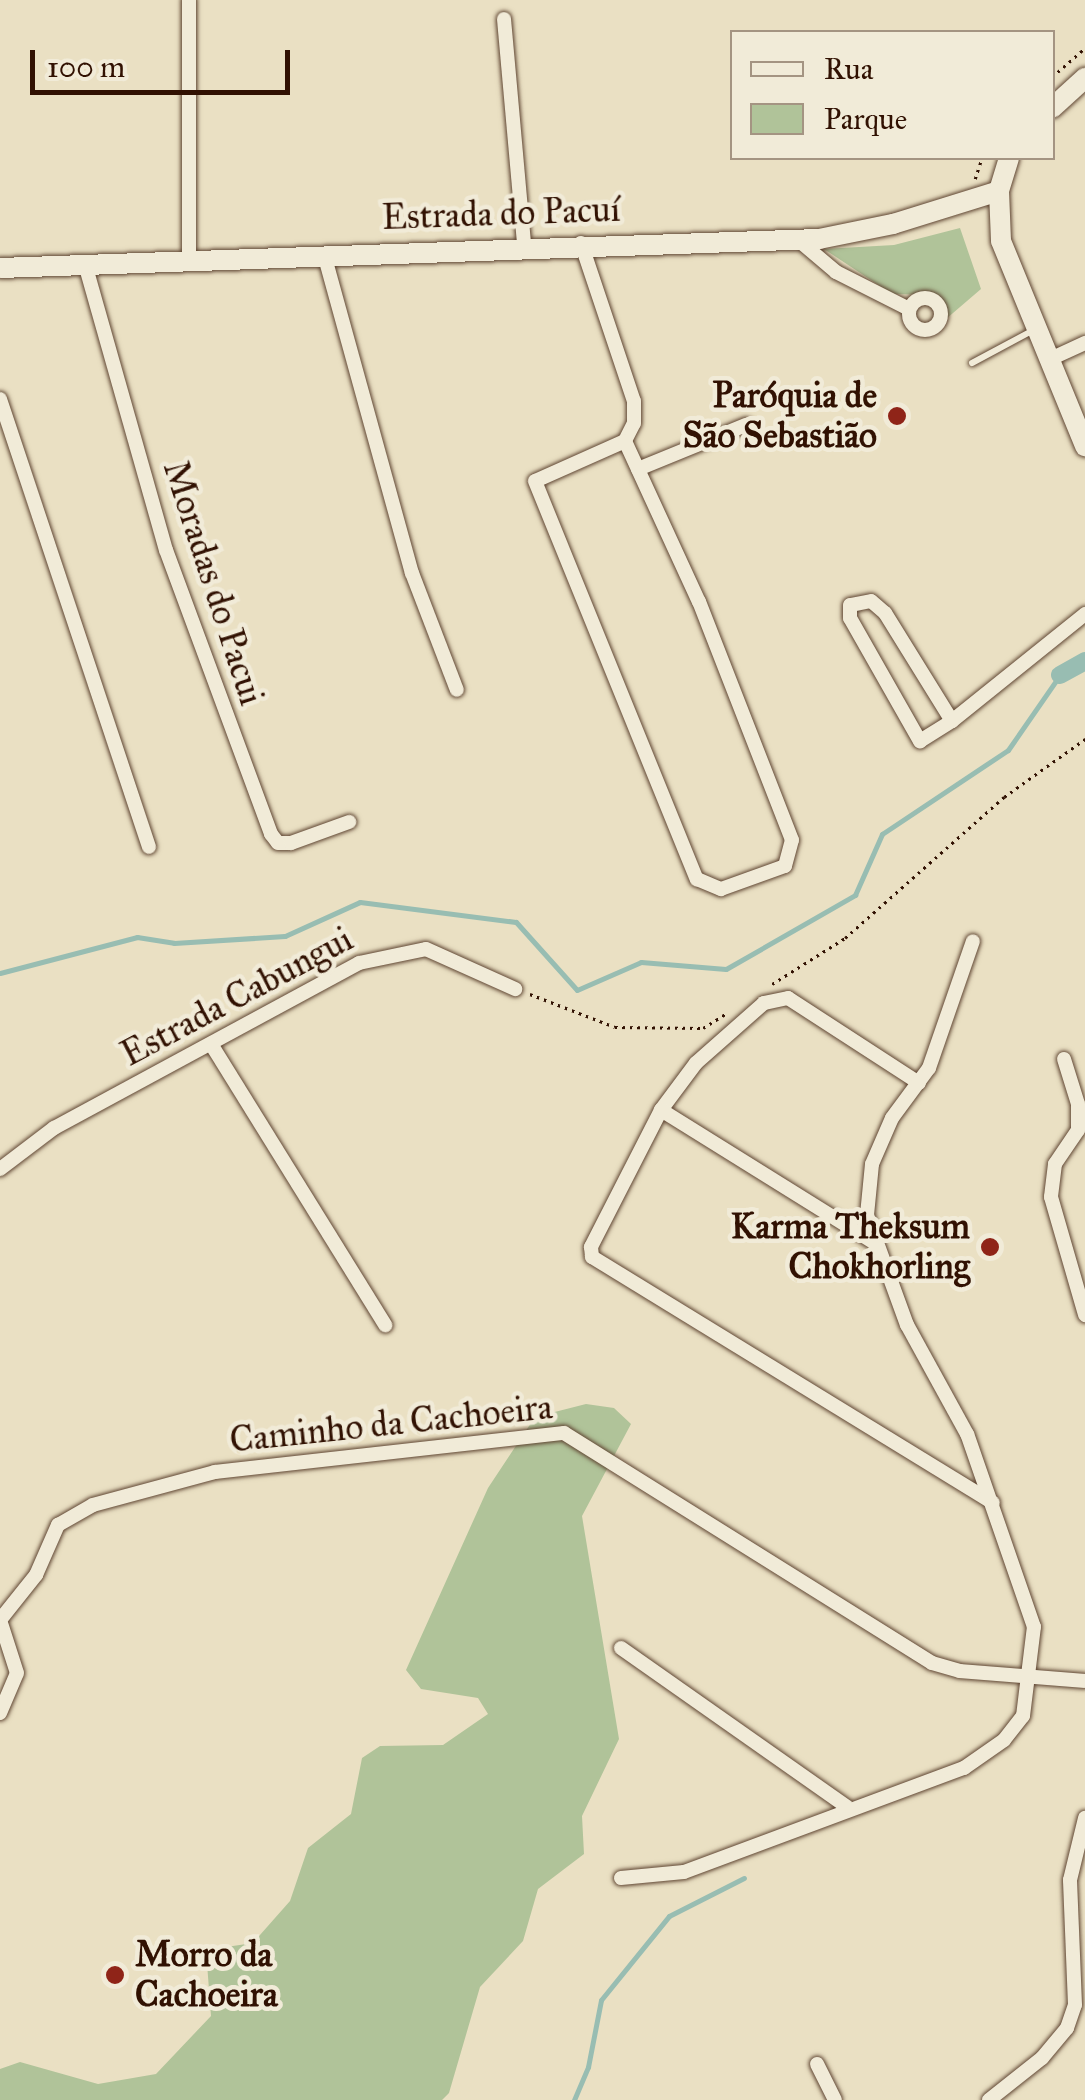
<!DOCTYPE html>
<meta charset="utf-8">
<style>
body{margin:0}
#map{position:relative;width:1085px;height:2100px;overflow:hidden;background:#eae0c3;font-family:"IM FELL Great Primer",serif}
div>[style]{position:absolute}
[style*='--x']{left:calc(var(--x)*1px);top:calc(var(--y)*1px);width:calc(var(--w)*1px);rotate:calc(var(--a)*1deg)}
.green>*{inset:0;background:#b0c399}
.stream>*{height:5px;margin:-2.5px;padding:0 2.5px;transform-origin:2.5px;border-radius:2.5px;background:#98bdb2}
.canal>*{height:18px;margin:-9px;padding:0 9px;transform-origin:9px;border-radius:9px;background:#98bdb2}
.path>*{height:2.5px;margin-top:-1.25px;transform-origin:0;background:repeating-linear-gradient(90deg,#311102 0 2.5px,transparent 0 7.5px)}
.roads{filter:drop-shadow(0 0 2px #5f4532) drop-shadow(0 0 2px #5f4532)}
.lane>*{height:6px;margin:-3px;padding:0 3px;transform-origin:3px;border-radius:3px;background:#f1ebd8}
.street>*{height:14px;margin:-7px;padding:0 7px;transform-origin:7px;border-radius:7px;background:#f1ebd8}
.street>.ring{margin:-7px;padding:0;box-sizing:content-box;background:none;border:14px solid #f1ebd8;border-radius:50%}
.secondary>*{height:20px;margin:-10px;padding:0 10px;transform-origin:10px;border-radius:10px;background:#f1ebd8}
.dots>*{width:28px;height:28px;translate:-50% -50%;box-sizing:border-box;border:5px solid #f1ebd8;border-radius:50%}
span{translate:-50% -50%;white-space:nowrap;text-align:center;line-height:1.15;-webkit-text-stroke:9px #f1ebd8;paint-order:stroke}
.street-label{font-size:35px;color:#311102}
.poi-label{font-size:35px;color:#311102;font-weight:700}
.right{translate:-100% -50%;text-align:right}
.left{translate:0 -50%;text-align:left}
.legend{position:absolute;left:730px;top:30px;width:325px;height:130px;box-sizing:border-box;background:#f1ebd8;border:2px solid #a49482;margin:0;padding:12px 18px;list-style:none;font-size:30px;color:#311102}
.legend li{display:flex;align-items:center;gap:20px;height:50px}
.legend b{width:50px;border:2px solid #a49482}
.scale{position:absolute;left:30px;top:50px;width:260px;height:45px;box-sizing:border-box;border:5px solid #311102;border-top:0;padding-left:12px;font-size:30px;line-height:35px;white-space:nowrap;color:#311102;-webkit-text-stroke:8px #f1ebd8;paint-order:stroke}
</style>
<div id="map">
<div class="green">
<div style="clip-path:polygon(960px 228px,981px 289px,946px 319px,934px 295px,892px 294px,824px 249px,894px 245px)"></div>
<div style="clip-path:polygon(586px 1404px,614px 1408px,631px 1424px,582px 1516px,619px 1739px,582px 1816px,584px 1854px,538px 1889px,523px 1941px,480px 1987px,449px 2093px,442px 2100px,0 2100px,0 2069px,20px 2062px,98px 2084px,156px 2074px,211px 2016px,206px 1950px,253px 1943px,290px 1901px,308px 1848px,351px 1814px,362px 1758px,380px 1746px,443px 1745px,488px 1714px,478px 1698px,421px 1689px,406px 1670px,488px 1488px,535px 1417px)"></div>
</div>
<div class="stream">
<div style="--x:0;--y:973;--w:142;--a:-14.7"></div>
<div style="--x:137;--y:937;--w:37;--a:9"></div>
<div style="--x:174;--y:943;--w:111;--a:-3.6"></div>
<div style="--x:285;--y:936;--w:82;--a:-24.4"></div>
<div style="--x:360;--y:902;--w:157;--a:7.3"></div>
<div style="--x:516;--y:922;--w:91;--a:48.1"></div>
<div style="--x:577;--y:990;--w:70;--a:-23.6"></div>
<div style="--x:641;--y:962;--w:85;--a:4.7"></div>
<div style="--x:726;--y:969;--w:149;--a:-29.8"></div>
<div style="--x:855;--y:895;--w:67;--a:-66.1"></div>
<div style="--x:882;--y:834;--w:151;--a:-33.7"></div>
<div style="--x:1008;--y:750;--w:91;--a:-55.3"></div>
<div style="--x:574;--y:2100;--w:36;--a:-67"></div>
<div style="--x:588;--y:2067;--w:68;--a:-79"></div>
<div style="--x:601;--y:2000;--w:108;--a:-51"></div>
<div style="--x:669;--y:1916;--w:84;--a:-26.9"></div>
</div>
<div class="canal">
<div style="--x:1060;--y:675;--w:29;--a:-29"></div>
</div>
<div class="path">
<div style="--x:1052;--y:77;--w:44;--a:-41.3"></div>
<div style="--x:975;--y:179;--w:22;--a:-72"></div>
<div style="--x:772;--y:984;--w:86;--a:-32.2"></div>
<div style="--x:845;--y:938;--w:213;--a:-41.6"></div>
<div style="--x:1004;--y:797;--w:100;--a:-35.6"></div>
<div style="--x:530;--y:994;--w:91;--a:21.2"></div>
<div style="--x:615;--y:1027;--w:88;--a:0.7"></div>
<div style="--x:703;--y:1028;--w:28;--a:-32"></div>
</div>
<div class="roads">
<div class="lane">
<div style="--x:972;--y:363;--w:68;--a:-28.1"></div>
</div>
<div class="street">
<div style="--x:189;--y:0;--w:260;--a:90"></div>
<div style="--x:504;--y:19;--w:227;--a:84.9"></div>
<div style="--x:797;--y:239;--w:51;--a:40.2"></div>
<div style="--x:836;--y:272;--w:82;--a:26.9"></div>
<div style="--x:581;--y:243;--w:167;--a:71.5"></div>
<div style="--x:634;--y:401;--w:22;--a:90"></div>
<div style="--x:634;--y:423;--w:20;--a:117"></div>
<div style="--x:625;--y:441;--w:98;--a:156"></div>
<div style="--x:535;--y:481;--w:430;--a:67.9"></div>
<div style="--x:697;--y:879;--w:26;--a:23"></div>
<div style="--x:721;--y:889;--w:68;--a:-19.8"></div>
<div style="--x:785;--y:866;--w:27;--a:-75"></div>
<div style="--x:792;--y:840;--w:256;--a:-111.3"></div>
<div style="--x:699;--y:602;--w:177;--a:-114.7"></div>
<div style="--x:324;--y:254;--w:331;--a:74.6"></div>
<div style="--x:412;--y:573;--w:125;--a:69"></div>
<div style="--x:85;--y:264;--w:297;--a:74.2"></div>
<div style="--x:166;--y:550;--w:303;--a:69.7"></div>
<div style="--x:271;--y:834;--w:11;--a:52"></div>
<div style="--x:278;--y:843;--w:13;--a:0"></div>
<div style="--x:291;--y:843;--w:62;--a:-19.9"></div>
<div class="ring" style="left:909px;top:298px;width:18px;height:18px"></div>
<div style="--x:1048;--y:360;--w:41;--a:-24.7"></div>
<div style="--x:0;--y:399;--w:472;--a:71.6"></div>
<div style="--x:638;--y:469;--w:117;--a:-22.2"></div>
<div style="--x:952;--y:721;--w:127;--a:-121.8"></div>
<div style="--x:885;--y:613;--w:18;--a:-139"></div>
<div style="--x:871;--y:601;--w:21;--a:169"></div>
<div style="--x:850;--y:605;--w:13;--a:90"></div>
<div style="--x:850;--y:618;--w:142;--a:60.4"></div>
<div style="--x:920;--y:741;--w:38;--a:-32"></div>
<div style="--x:952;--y:721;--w:171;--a:-38.8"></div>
<div style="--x:211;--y:1044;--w:331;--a:58.2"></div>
<div style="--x:1064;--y:1059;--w:47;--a:72.7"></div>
<div style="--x:1078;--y:1104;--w:26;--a:90"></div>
<div style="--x:1078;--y:1130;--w:41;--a:124.1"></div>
<div style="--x:1055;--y:1164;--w:33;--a:97"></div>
<div style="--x:1051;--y:1197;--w:123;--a:73.9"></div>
<div style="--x:919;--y:1083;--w:156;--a:-147"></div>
<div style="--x:788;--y:998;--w:25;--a:168"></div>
<div style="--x:764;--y:1003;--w:91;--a:138.6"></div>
<div style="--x:696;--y:1063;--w:59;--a:126.7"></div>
<div style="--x:661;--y:1110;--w:154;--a:117.1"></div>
<div style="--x:591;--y:1247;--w:10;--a:84"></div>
<div style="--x:592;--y:1257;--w:470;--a:31.5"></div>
<div style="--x:661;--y:1110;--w:252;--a:31.9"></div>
<div style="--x:0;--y:1169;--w:68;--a:-37.2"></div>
<div style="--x:54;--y:1128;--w:347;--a:-28.4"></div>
<div style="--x:359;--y:963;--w:68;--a:-11.8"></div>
<div style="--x:426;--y:949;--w:98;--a:24.2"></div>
<div style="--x:0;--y:1620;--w:58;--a:-51.3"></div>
<div style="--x:36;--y:1575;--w:55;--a:-66.3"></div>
<div style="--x:58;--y:1525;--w:40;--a:-29.7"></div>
<div style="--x:93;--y:1505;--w:126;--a:-15.1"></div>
<div style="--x:215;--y:1472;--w:351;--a:-6.4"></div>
<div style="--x:564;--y:1433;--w:434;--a:32"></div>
<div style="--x:932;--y:1663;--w:29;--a:16"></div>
<div style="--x:960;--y:1671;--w:125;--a:4.6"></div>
<div style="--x:621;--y:1648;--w:276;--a:35.1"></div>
<div style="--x:0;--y:1713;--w:43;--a:-67"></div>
<div style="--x:17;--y:1673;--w:56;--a:-107.8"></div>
<div style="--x:621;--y:1878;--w:63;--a:-5.4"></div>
<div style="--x:684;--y:1872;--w:299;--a:-20.4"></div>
<div style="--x:964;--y:1768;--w:49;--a:-35"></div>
<div style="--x:1004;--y:1740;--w:31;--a:-52"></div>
<div style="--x:1023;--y:1716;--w:90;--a:-83"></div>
<div style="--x:1034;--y:1627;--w:204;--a:-109.1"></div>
<div style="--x:967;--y:1434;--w:124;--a:-118.8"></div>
<div style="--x:907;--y:1325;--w:117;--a:-110"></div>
<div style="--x:867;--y:1215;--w:51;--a:-84.4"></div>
<div style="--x:872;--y:1164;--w:50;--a:-66.5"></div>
<div style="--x:892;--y:1118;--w:62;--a:-53.5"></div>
<div style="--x:929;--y:1068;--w:134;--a:-70.9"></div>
<div style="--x:817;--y:2064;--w:40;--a:63.4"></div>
<div style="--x:989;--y:2100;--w:68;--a:-38.4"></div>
<div style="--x:1042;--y:2058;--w:39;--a:-50"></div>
<div style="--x:1067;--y:2028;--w:24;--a:-71"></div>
<div style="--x:1075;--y:2005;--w:125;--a:-92.3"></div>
<div style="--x:1070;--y:1880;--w:64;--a:-76.4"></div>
</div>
<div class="secondary">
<div style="--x:1052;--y:108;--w:45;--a:-42.3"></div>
<div style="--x:1009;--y:158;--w:34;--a:107"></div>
<div style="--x:999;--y:191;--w:50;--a:87.7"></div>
<div style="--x:1001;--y:241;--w:222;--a:67.7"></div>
<div style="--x:0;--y:268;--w:820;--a:-2.03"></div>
<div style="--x:819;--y:239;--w:76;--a:-11.5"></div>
<div style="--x:893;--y:224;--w:111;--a:-17.3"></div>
</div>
</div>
<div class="dots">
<div style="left:897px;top:416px;background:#8f2418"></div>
<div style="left:990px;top:1247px;background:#8f2418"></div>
<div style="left:115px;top:1975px;background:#8f2418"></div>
</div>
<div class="street-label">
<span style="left:501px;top:214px;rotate:-2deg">Estrada do Pacuí</span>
<span style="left:213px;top:583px;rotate:72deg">Moradas do Pacui</span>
<span style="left:237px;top:997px;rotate:-28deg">Estrada Cabungui</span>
<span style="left:391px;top:1424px;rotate:-6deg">Caminho da Cachoeira</span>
</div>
<div class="poi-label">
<span class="right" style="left:877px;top:416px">Paróquia de<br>São Sebastião</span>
<span class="right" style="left:970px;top:1247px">Karma Theksum<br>Chokhorling</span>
<span class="left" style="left:135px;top:1975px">Morro da<br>Cachoeira</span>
</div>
<ul class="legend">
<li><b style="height:12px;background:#f1ebd8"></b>Rua</li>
<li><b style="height:28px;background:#b0c399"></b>Parque</li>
</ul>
<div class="scale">100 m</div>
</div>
